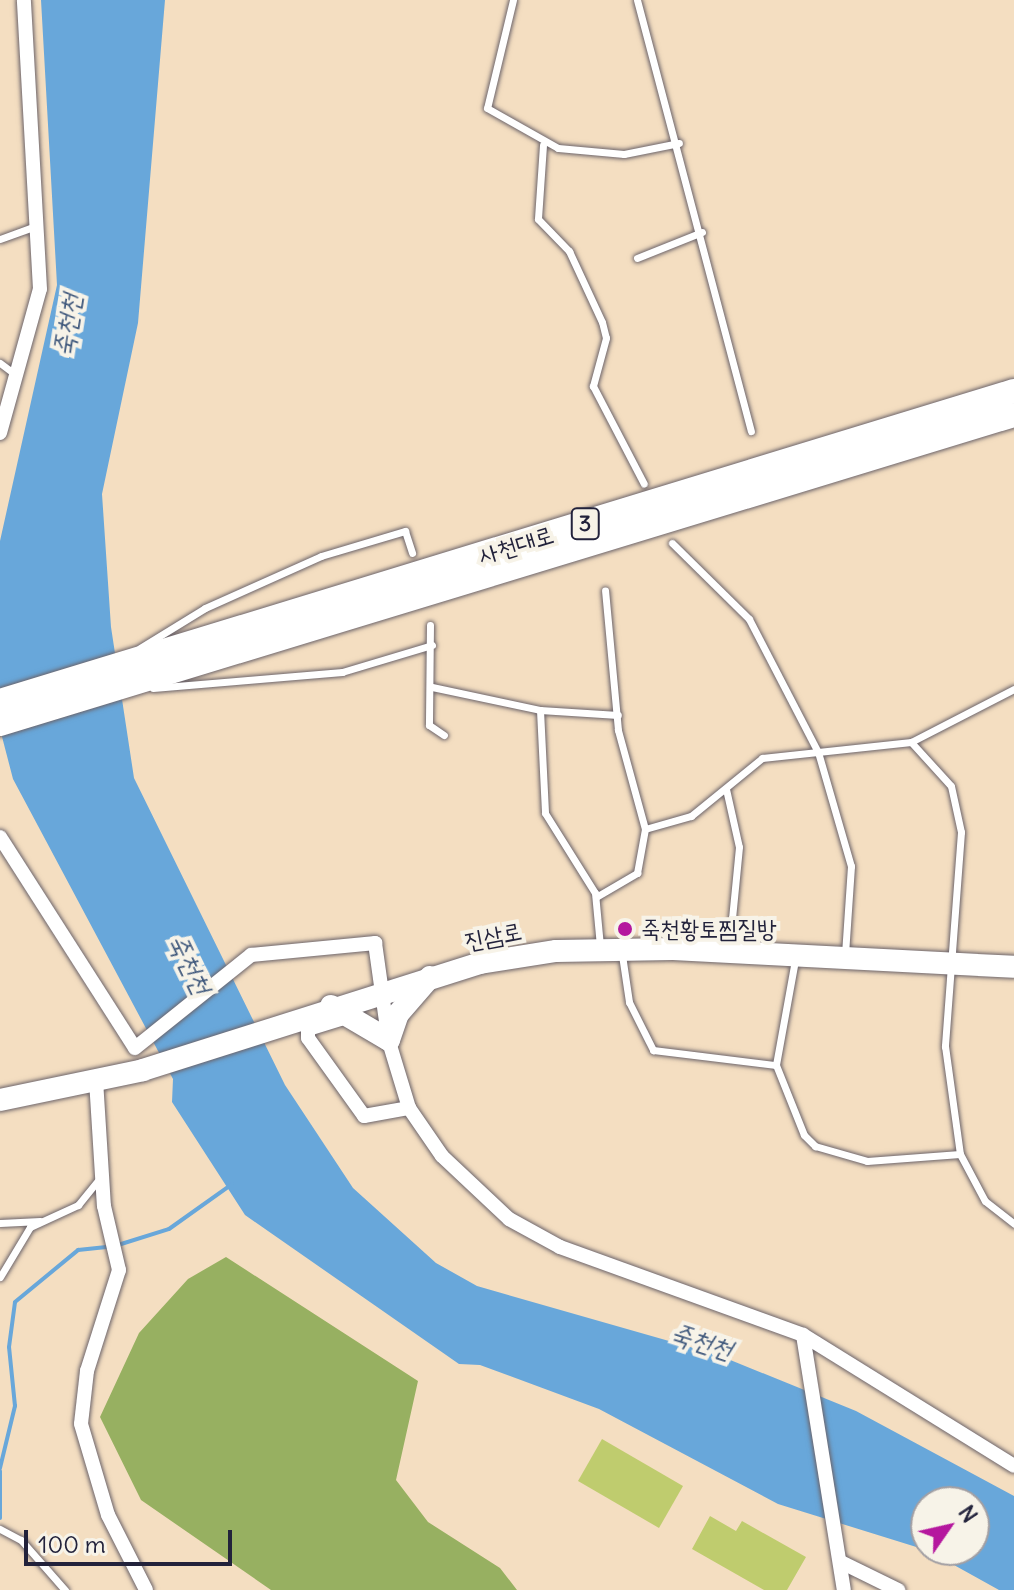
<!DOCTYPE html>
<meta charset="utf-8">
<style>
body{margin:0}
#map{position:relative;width:1014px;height:1590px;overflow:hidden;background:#f4dec1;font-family:Delius,"Poor Story",sans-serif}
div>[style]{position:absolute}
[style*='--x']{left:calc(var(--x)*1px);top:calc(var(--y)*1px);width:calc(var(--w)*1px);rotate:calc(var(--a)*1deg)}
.green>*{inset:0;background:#bfcc6e}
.forest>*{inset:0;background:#97b061}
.water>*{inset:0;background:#68a7da}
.stream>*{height:4px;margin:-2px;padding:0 2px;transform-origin:2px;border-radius:2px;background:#68a7da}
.roads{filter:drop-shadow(0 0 2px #6c646a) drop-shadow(0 0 2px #6c646a)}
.lane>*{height:7px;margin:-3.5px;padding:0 3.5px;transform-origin:3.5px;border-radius:3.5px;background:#fff}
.street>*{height:14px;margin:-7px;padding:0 7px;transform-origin:7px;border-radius:7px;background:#fff}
.secondary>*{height:22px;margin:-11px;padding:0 11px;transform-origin:11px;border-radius:11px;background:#fff}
.primary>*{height:24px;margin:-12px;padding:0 12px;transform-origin:12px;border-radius:12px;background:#fff}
.dots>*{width:22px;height:22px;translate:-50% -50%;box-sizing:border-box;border:4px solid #f7f3e8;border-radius:50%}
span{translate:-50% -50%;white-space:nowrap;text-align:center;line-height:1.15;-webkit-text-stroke:8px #f7f3e8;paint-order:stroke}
.shield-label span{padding:2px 6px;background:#f7f3e8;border:2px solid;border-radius:6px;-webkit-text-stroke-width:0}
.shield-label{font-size:22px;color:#22223b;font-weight:700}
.street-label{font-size:24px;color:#22223b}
.poi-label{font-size:24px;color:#22223b}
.left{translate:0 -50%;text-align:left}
.water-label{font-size:26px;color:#3e577b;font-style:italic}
.north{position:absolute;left:910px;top:1486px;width:80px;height:80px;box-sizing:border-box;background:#f7f3e8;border:2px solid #a29fa3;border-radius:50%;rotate:56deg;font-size:22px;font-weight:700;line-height:32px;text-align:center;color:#22223b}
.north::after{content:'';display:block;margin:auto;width:28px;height:36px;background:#b5179e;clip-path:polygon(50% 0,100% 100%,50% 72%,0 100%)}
.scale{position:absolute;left:24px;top:1530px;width:208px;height:36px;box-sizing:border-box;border:4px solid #22223b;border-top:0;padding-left:10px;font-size:24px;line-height:28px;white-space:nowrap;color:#22223b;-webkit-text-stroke:6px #f7f3e8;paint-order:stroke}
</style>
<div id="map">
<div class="green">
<div style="clip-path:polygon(602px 1439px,683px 1486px,659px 1528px,578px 1481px)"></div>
<div style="clip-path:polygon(710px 1516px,736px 1531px,742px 1521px,806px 1557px,787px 1590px,764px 1590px,692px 1549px)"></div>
</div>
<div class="forest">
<div style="clip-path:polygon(226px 1257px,418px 1381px,396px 1480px,428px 1522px,500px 1568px,517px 1590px,271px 1590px,141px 1500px,100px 1417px,139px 1333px,188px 1279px)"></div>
</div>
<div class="water">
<div style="clip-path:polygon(41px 0,165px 0,138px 323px,102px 494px,111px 627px,134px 778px,285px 1085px,353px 1188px,436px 1263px,477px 1286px,718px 1355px,856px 1411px,1014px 1496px,1014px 1590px,999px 1590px,927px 1550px,974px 1550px,974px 1502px,926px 1502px,926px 1550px,778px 1504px,599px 1409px,480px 1365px,459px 1364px,245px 1215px,172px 1102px,173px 1079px,13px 779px,0 729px,0 541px,57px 285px)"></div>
</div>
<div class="stream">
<div style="--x:118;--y:1245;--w:53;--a:-17.4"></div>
<div style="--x:169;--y:1229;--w:77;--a:-35.5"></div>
<div style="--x:0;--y:1468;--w:64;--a:-76.4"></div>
<div style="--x:15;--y:1406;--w:59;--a:-95.8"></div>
<div style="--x:9;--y:1347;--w:45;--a:-82.4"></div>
<div style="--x:15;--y:1302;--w:82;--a:-39.5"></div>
<div style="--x:78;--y:1250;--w:31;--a:-6"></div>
<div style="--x:0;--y:1471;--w:47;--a:90"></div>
</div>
<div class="roads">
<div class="lane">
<div style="--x:513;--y:0;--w:111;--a:103.5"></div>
<div style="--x:487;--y:108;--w:81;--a:29.4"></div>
<div style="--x:558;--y:148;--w:66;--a:5.2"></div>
<div style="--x:624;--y:154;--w:56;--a:-11.3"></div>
<div style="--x:637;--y:0;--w:446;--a:75.2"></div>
<div style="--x:543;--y:145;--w:74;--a:93.9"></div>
<div style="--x:538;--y:219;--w:45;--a:45.9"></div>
<div style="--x:569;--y:251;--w:78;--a:65.1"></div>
<div style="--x:602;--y:322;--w:16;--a:76"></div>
<div style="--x:606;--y:338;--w:50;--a:105.2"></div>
<div style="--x:593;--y:386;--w:110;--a:62.5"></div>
<div style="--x:0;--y:239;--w:37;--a:-20"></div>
<div style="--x:637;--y:258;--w:70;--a:-21.8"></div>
<div style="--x:0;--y:363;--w:20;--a:37"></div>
<div style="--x:672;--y:543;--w:108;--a:44.6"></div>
<div style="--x:749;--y:619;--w:150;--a:62.6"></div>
<div style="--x:818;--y:752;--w:119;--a:73.9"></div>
<div style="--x:851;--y:866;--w:87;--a:93.9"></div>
<div style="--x:430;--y:625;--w:100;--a:90.6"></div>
<div style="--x:429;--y:725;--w:18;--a:34"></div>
<div style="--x:140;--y:648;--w:76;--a:-31.6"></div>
<div style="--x:205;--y:608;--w:127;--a:-24.1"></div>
<div style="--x:321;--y:556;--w:88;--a:-16.6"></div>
<div style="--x:405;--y:531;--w:23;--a:72"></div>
<div style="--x:432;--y:687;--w:110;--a:12"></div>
<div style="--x:540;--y:710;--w:78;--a:3.7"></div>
<div style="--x:153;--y:688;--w:190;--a:-4.8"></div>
<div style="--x:342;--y:672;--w:94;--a:-16.7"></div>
<div style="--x:540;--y:710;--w:103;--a:87.2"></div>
<div style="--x:545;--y:813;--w:94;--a:58"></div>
<div style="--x:595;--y:893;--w:53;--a:84.6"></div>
<div style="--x:911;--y:742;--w:59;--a:47.7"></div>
<div style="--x:951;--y:786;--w:47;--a:77.7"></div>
<div style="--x:961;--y:832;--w:215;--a:94.3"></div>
<div style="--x:945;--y:1046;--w:109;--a:82.1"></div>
<div style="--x:960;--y:1154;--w:53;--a:62"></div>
<div style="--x:985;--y:1201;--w:37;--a:38"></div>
<div style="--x:726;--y:789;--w:59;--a:77.4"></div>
<div style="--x:739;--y:847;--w:102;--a:95.6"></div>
<div style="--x:645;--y:829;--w:48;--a:-15.8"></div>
<div style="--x:691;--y:816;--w:92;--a:-39.2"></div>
<div style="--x:762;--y:758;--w:150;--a:-6.1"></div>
<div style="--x:911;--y:742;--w:116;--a:-27.2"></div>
<div style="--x:596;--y:897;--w:48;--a:-30.3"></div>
<div style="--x:637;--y:873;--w:45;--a:-79.7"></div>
<div style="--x:645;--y:829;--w:103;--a:-105.3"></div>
<div style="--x:618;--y:730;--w:140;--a:-95.3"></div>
<div style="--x:622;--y:955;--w:48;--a:81.5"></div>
<div style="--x:629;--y:1002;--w:54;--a:63.4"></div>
<div style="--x:653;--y:1050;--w:124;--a:7"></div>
<div style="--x:795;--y:960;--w:107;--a:100.3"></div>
<div style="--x:776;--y:1065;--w:75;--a:68.2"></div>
<div style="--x:804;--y:1135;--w:16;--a:45"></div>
<div style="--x:815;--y:1146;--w:54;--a:16.1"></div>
<div style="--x:867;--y:1161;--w:93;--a:-4.3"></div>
<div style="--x:0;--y:1223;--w:40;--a:-2.9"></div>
<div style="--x:0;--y:1277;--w:58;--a:-59"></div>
<div style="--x:30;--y:1227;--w:53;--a:-24.6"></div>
<div style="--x:78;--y:1205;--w:33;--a:-51"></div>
<div style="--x:0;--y:1529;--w:24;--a:28"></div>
<div style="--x:21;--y:1540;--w:67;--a:48.7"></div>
</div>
<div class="street">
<div style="--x:0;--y:433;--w:149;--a:-74.5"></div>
<div style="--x:40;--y:289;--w:289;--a:-93.2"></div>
<div style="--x:0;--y:837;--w:250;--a:57.4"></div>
<div style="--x:135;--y:1048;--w:149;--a:-38.7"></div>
<div style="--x:251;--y:955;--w:125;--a:-5.5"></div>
<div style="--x:375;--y:943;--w:100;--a:82"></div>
<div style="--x:389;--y:1042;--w:69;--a:73.1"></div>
<div style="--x:409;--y:1108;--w:58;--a:55.5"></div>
<div style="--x:442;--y:1156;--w:92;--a:43.2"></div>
<div style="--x:509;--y:1219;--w:58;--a:28.8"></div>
<div style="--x:560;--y:1247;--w:258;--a:19.9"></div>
<div style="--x:803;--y:1335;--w:248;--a:31.8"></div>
<div style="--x:350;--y:1016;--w:44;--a:162.8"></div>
<div style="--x:308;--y:1029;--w:9;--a:90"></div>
<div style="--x:308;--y:1038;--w:96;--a:54.3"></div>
<div style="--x:364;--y:1116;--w:46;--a:-10.1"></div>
<div style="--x:96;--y:1080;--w:126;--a:86.4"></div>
<div style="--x:104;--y:1206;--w:66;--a:76.8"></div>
<div style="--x:119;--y:1270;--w:106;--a:107.6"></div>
<div style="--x:87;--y:1371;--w:53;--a:96.5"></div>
<div style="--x:81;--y:1424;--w:95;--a:73.5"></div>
<div style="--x:108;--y:1515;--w:84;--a:63.1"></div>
<div style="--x:803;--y:1335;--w:258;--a:80.9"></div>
<div style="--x:841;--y:1562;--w:64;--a:26.2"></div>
</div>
<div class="secondary">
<div style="--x:331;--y:1006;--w:67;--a:30.4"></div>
<div style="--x:389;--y:1040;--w:28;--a:-71"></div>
<div style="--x:398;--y:1014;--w:49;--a:-49.1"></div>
<div style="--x:0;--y:1100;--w:146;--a:-11.8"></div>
<div style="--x:143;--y:1070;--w:354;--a:-17.6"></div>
<div style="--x:480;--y:963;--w:77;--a:-9"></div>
<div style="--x:556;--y:951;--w:117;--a:-1"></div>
<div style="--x:673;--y:949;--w:341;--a:3"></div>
</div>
<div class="primary">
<div style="--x:0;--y:701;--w:1060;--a:-17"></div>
<div style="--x:0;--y:724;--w:1060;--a:-16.95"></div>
</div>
</div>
<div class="dots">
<div style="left:625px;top:929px;background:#b5179e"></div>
</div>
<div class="shield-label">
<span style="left:585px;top:524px">3</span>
</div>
<div class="street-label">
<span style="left:516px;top:545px;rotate:-17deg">사천대로</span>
<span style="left:493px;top:936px;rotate:-11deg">진삼로</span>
</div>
<div class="poi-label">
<span class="left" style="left:641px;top:929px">죽천황토찜질방</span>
</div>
<div class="water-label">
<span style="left:67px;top:325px;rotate:-81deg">죽천천</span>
<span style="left:190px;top:964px;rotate:64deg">죽천천</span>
<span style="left:702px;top:1341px;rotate:18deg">죽천천</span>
</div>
<div class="north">N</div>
<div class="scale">100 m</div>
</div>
